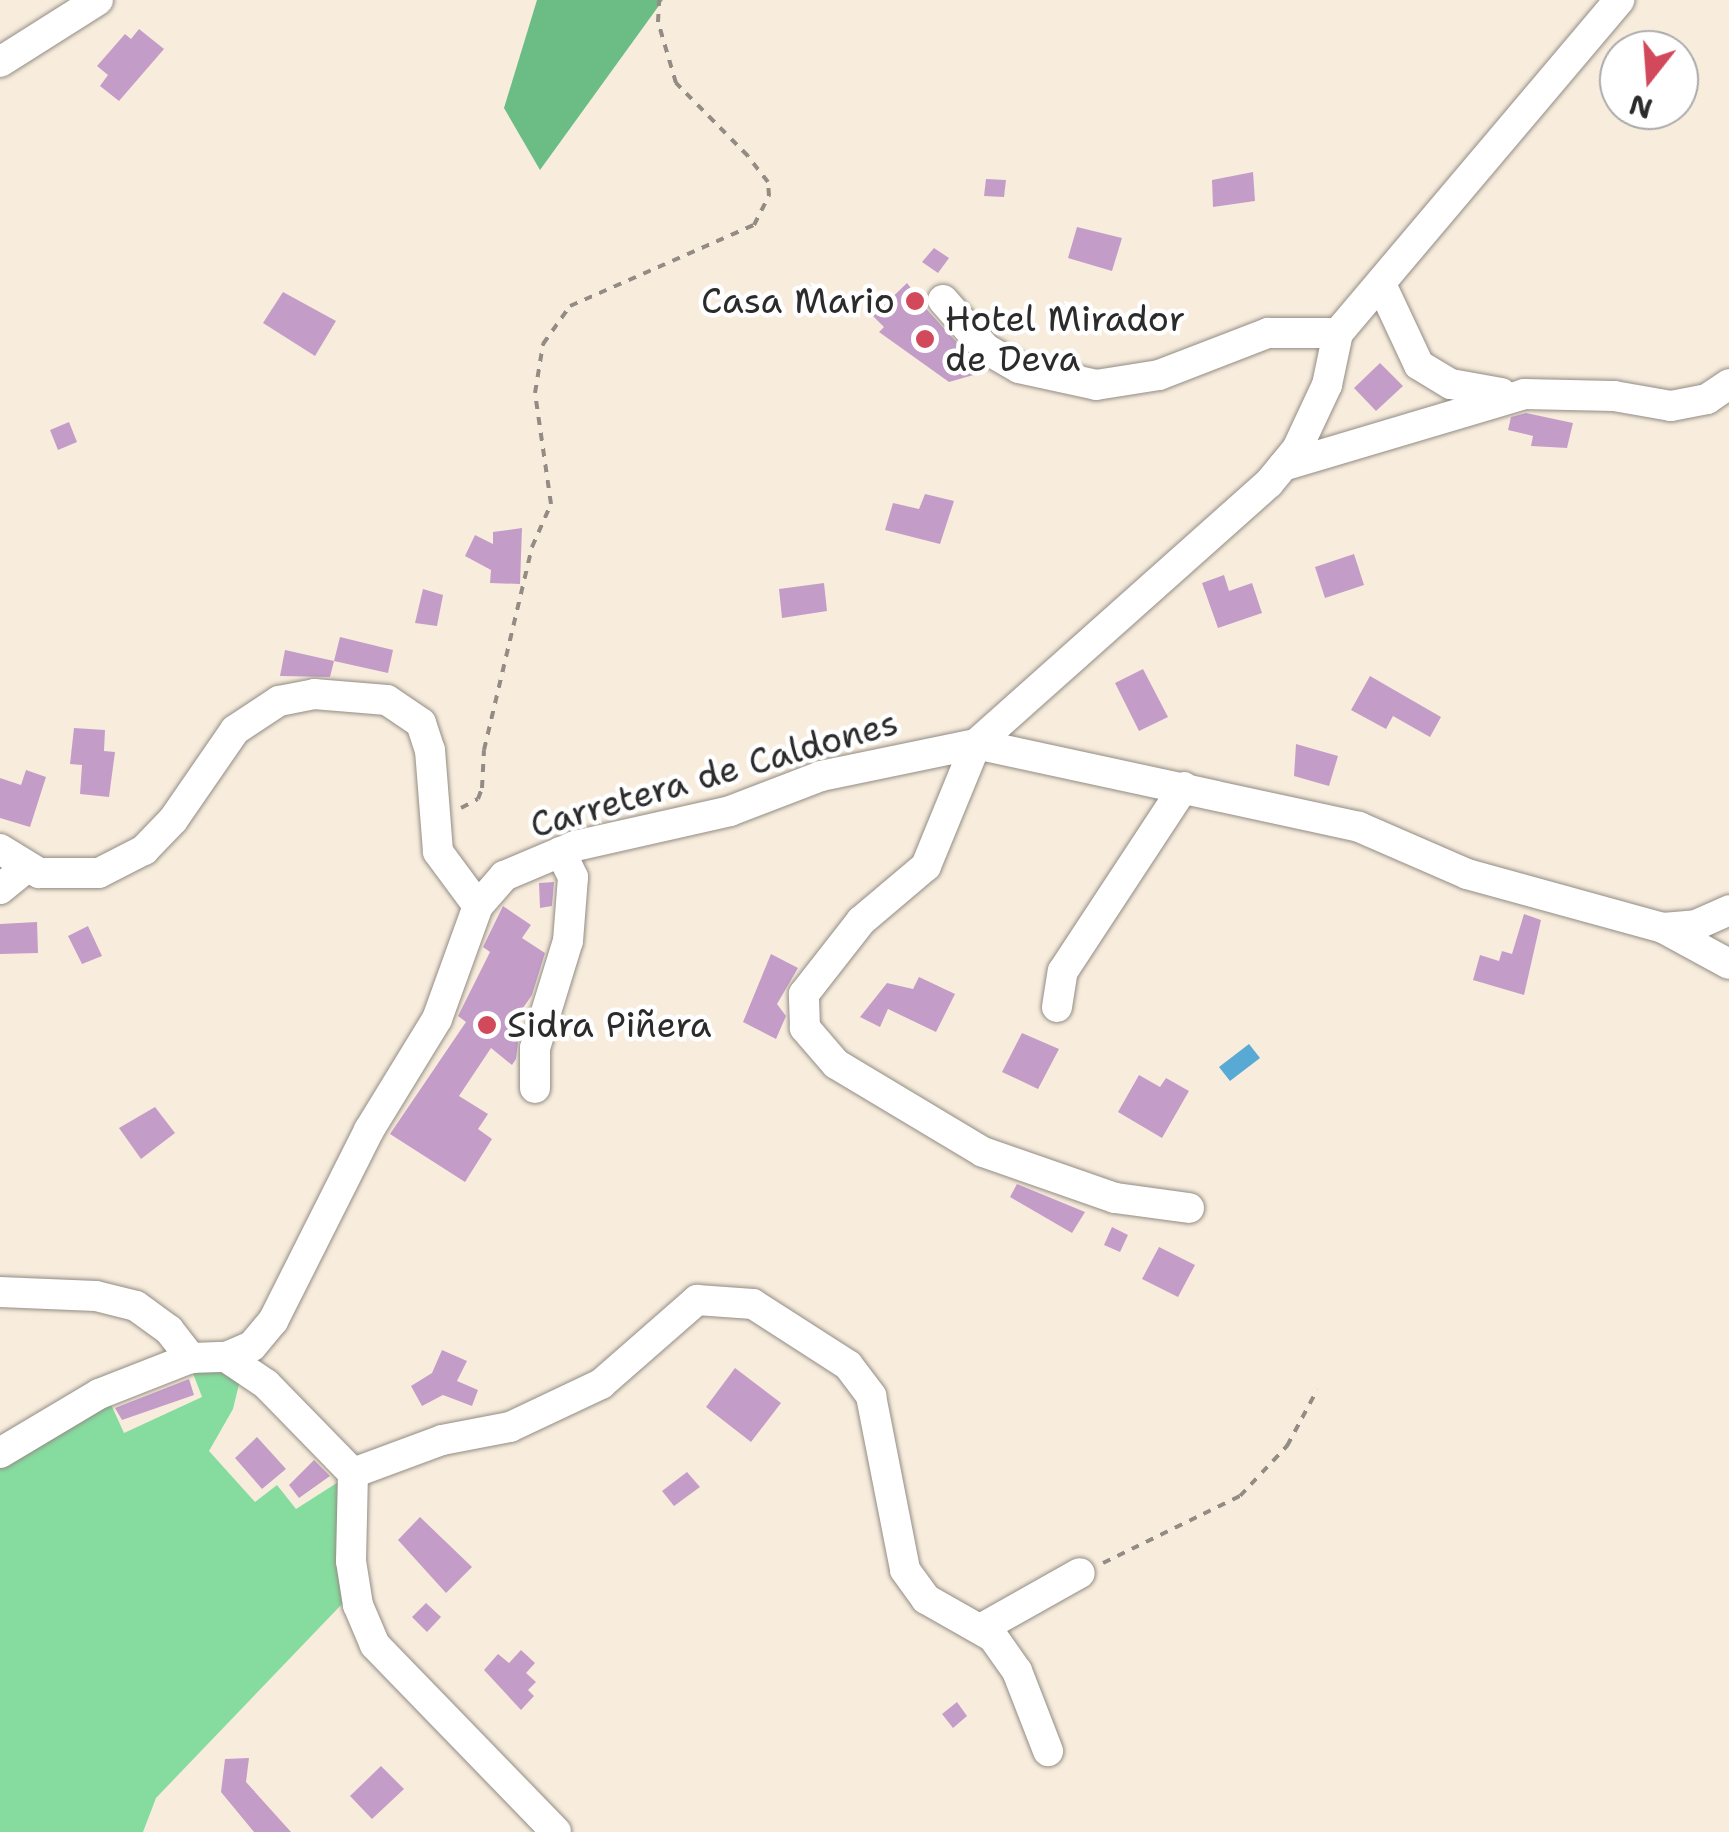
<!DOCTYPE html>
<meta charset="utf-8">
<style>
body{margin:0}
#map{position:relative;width:1729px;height:1832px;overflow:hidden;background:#f8eddd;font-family:"Shantell Sans",sans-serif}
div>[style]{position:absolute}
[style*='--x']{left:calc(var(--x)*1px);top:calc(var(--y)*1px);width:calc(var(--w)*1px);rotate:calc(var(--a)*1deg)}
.green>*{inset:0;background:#86dc9f}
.forest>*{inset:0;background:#6cbc86}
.water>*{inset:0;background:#58a9d3}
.building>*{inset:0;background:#c39dc8}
.path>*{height:4px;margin-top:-2px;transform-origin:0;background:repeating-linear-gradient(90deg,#928c84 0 8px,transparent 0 16px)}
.roads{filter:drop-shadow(0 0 2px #928c84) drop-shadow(0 0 2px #928c84)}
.minor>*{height:30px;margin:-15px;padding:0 15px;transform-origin:15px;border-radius:15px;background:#fff}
.dots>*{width:28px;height:28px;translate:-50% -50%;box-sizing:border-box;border:5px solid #fff;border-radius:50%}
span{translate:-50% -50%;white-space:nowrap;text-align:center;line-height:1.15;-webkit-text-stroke:9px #fff;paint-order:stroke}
.poi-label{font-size:35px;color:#2b2b2b}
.right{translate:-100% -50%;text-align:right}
.left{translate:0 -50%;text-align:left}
.street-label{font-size:35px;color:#2b2b2b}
.north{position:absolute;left:1599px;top:30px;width:100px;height:100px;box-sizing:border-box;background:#fff;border:2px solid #aaa;border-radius:50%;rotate:197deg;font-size:28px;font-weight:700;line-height:40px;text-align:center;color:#2b2b2b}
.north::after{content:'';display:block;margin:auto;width:35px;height:45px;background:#d1495b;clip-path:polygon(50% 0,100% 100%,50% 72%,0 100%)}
</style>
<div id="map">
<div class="green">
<div style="clip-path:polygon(191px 1368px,241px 1376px,233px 1409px,209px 1451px,255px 1502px,277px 1485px,296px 1509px,343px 1479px,343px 1603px,156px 1798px,143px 1832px,0 1832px,0 1464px,109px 1400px,124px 1433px,202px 1397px)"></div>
</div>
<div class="forest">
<div style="clip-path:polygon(537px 0,663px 0,540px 170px,504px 108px)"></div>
</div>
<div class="water">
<div style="clip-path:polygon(1249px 1044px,1260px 1058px,1230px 1081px,1219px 1067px)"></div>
</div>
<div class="building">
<div style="clip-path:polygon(139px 29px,164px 49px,119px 101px,100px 86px,108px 75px,97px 66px,125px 34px,131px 39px)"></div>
<div style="clip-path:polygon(1253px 172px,1255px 201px,1213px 207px,1212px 180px)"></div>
<div style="clip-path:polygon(986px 179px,1006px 180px,1004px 197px,984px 196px)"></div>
<div style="clip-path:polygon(1077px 227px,1122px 238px,1112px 271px,1068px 258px)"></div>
<div style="clip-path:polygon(934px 248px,949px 258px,938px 273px,922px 262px)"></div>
<div style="clip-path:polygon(907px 283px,929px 312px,984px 372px,949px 382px,879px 332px,884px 327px,873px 316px)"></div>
<div style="clip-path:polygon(283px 292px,336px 321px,315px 356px,263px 323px)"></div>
<div style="clip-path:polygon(1380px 363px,1403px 386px,1376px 411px,1354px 388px)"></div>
<div style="clip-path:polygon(1526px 413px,1573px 423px,1567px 448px,1531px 446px,1533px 436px,1508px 430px,1511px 417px)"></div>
<div style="clip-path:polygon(69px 422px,77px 442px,58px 450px,50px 430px)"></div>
<div style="clip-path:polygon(925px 494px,954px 501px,940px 544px,885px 530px,893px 503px,919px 509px)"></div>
<div style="clip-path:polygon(522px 528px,520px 584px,490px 583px,491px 570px,465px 556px,475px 535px,493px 544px,493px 532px)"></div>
<div style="clip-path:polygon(1354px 554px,1364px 585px,1325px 598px,1315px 567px)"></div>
<div style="clip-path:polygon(1224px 575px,1229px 591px,1252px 583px,1262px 613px,1218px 628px,1202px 583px)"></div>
<div style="clip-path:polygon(824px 583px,827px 611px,782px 618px,779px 589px)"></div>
<div style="clip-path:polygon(423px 589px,443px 595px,437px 626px,415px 623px)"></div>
<div style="clip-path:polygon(340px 637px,393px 650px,388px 673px,334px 661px)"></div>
<div style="clip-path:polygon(285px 650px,334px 661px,330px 677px,280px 676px)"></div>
<div style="clip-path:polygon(1143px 669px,1168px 717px,1139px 731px,1115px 683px)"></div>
<div style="clip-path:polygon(1370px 676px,1441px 717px,1430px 737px,1393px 716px,1386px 729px,1351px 710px)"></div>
<div style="clip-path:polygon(74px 728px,105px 730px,104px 751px,115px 752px,109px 797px,80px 794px,82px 765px,70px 764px)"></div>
<div style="clip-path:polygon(1296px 744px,1338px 756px,1329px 786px,1294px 776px)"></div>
<div style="clip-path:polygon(26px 770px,46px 777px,30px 827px,0 818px,0 778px,21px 785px)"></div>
<div style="clip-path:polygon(554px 882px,552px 906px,540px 908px,539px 883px)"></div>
<div style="clip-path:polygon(503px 906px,531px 925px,522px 938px,545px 953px,532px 995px,509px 1028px,519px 1035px,516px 1059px,512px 1065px,491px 1048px,459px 1096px,488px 1114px,478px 1129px,492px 1139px,465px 1182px,390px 1134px,466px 1022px,458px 1016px,490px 952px,483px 947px)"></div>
<div style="clip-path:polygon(1524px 914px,1541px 920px,1524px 995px,1473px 980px,1480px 955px,1499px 961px,1502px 951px,1512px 954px)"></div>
<div style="clip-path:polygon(37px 922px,38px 953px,0 954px,0 924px)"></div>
<div style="clip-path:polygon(88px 926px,102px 956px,82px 964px,68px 936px)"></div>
<div style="clip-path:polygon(771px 954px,798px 968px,777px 1004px,786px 1016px,776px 1039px,743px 1022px)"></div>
<div style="clip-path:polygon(919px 977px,955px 994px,936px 1032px,888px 1009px,880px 1027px,860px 1017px,887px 983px,913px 989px)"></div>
<div style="clip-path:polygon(1022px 1033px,1059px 1049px,1038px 1089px,1002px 1072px)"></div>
<div style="clip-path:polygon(1139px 1075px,1160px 1087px,1166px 1078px,1189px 1091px,1162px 1138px,1118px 1112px)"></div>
<div style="clip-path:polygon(155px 1107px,175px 1133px,141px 1159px,119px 1128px)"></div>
<div style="clip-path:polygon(1017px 1184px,1085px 1212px,1072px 1233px,1010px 1197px)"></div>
<div style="clip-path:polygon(1112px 1227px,1128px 1235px,1120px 1252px,1104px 1245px)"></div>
<div style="clip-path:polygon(1159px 1247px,1195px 1265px,1178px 1297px,1142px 1279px)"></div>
<div style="clip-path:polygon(442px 1350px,467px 1361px,457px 1381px,478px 1390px,472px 1406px,443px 1395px,422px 1406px,411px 1386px,432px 1373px)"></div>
<div style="clip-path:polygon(735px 1368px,781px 1403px,751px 1442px,706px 1407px)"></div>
<div style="clip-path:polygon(189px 1379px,194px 1395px,122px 1420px,115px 1408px)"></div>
<div style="clip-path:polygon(257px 1437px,286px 1469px,262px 1489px,235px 1458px)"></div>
<div style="clip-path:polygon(314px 1460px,330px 1476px,299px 1498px,289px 1485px)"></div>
<div style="clip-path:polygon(687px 1472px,700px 1487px,674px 1506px,662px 1491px)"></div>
<div style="clip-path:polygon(420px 1517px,472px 1567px,446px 1593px,398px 1540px)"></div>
<div style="clip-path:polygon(426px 1603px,441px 1617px,427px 1632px,412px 1617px)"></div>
<div style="clip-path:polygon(521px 1650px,535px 1663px,526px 1673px,536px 1682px,528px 1690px,534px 1696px,521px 1710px,484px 1670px,498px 1654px,509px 1663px)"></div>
<div style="clip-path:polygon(957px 1702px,967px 1716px,953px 1728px,942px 1714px)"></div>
<div style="clip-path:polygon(249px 1758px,246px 1782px,291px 1832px,254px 1832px,221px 1792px,225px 1759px)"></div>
<div style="clip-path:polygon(381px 1766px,404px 1789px,372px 1819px,350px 1796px)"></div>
</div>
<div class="path">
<div style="--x:461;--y:808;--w:19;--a:-28"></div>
<div style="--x:478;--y:799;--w:12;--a:-70"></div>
<div style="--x:482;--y:788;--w:38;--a:-87"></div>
<div style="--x:484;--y:750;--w:209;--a:-76.7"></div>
<div style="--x:532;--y:547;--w:47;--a:-66.2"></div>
<div style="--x:551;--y:504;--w:112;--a:-98.2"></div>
<div style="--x:535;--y:393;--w:50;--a:-80.7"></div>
<div style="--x:543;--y:344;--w:47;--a:-54.6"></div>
<div style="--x:570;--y:306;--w:201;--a:-23.8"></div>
<div style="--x:754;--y:225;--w:33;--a:-63"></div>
<div style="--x:769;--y:196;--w:14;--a:-94"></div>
<div style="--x:768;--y:182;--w:33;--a:-128"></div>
<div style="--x:748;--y:156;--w:103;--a:-134.6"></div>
<div style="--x:676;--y:83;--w:64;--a:-106.4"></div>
<div style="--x:658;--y:22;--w:22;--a:-87"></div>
<div style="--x:1103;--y:1563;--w:153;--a:-26.1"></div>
<div style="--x:1240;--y:1496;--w:69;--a:-46.8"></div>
<div style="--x:1287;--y:1446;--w:64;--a:-61.8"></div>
</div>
<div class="roads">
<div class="minor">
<div style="--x:0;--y:62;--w:116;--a:-32.3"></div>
<div style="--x:1381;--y:284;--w:89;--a:64.9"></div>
<div style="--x:1419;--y:365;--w:37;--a:31"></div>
<div style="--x:1451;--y:384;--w:51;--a:10.2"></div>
<div style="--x:943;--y:300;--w:65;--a:48.7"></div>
<div style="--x:986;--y:349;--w:38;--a:30"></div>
<div style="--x:1019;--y:368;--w:79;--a:12.4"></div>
<div style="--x:1096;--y:385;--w:64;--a:-9"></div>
<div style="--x:1159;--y:375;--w:117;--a:-21.1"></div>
<div style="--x:1268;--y:333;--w:70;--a:0"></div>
<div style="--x:1283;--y:466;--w:252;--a:-16.6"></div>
<div style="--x:1524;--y:394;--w:90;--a:1.3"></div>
<div style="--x:1614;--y:396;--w:58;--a:10"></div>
<div style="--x:1671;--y:406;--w:37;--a:-11"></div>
<div style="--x:1707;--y:399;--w:27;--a:-34"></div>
<div style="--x:0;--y:849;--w:46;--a:31.6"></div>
<div style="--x:39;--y:873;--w:60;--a:0"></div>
<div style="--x:99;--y:873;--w:51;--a:-27.1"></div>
<div style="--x:144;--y:850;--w:42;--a:-46"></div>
<div style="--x:173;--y:820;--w:109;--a:-55.4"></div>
<div style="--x:235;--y:730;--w:53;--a:-33.4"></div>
<div style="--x:279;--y:701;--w:36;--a:-11"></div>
<div style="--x:314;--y:694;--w:73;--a:4.7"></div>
<div style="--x:387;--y:700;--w:41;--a:34.1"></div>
<div style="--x:421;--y:723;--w:28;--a:72"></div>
<div style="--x:430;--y:750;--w:102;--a:85.5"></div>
<div style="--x:438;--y:852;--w:67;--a:53.5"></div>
<div style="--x:0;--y:889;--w:33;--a:-39"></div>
<div style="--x:1663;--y:928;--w:75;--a:28.6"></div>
<div style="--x:1057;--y:1007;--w:36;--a:-81"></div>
<div style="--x:1063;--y:971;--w:220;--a:-56.7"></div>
<div style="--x:535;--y:1088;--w:40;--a:-90"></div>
<div style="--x:535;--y:1048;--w:112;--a:-72.9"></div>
<div style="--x:568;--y:941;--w:64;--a:-85.5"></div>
<div style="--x:573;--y:877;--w:28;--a:-116"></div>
<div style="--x:1189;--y:1208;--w:75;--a:-172.3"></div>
<div style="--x:1115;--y:1198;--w:140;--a:-160.8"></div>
<div style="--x:983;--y:1152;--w:171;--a:-149.1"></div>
<div style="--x:836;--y:1064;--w:48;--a:-130.7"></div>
<div style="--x:805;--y:1028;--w:34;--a:-92"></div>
<div style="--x:804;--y:994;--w:93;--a:-52"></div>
<div style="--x:861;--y:921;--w:85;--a:-40.2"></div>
<div style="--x:926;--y:866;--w:132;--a:-67.7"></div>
<div style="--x:976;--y:744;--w:392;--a:-41.7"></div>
<div style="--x:1269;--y:483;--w:44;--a:-50.5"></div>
<div style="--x:1297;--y:449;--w:71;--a:-64.9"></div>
<div style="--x:1327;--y:385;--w:53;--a:-78.1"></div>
<div style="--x:1338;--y:333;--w:436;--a:-49.8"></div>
<div style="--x:0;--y:1292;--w:96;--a:2.4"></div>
<div style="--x:96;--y:1296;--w:41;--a:14"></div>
<div style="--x:136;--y:1306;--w:41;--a:36"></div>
<div style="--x:169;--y:1330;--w:36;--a:52"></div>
<div style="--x:226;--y:1357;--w:48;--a:34"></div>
<div style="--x:266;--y:1384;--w:124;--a:45.7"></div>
<div style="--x:353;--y:1473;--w:88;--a:91.3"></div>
<div style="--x:351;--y:1561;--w:45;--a:81"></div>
<div style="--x:358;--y:1605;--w:43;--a:67"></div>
<div style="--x:375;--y:1645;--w:260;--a:45.9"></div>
<div style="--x:0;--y:1453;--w:115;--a:-30.8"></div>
<div style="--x:99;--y:1394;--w:99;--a:-21.4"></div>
<div style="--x:191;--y:1358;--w:35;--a:-2"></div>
<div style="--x:226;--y:1357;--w:28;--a:-23"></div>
<div style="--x:252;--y:1346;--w:33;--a:-50"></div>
<div style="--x:273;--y:1321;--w:214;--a:-63.3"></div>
<div style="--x:369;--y:1130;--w:130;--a:-58.5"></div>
<div style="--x:437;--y:1019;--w:120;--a:-70.1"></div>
<div style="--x:478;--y:906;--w:40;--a:-49"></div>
<div style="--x:504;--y:876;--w:77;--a:-22.9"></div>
<div style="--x:575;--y:846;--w:159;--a:-12.7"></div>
<div style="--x:730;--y:811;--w:97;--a:-21"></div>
<div style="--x:821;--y:776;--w:158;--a:-11.7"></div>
<div style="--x:976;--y:744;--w:392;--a:12.2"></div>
<div style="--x:1359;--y:827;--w:118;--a:23.5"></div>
<div style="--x:1467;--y:874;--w:203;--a:15.4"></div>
<div style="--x:1663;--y:928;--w:33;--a:-5"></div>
<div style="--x:1696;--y:925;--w:36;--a:-24"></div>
<div style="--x:353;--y:1473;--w:95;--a:-20.3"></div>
<div style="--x:442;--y:1440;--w:69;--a:-10.8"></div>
<div style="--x:510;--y:1427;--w:101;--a:-25.3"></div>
<div style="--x:601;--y:1384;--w:128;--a:-41.2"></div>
<div style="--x:697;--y:1300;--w:56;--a:4.1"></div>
<div style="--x:753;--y:1304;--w:113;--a:32.7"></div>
<div style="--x:848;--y:1365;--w:39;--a:53"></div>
<div style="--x:871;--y:1396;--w:177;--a:78.9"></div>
<div style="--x:905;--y:1570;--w:36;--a:54"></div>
<div style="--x:926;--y:1599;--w:77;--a:29.6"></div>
<div style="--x:993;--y:1637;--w:42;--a:54.8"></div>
<div style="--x:1017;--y:1671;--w:86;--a:68.8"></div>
<div style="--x:982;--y:1628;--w:112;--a:-29.3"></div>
</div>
</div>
<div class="dots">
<div style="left:915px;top:301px;background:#d1495b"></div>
<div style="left:925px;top:339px;background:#d1495b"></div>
<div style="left:487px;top:1025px;background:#d1495b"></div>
</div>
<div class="poi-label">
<span class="right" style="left:895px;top:301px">Casa Mario</span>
<span class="left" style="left:945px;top:339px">Hotel Mirador<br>de Deva</span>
<span class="left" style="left:507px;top:1025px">Sidra Piñera</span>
</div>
<div class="street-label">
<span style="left:714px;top:774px;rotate:-16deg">Carretera de Caldones</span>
</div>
<div class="north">N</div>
</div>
